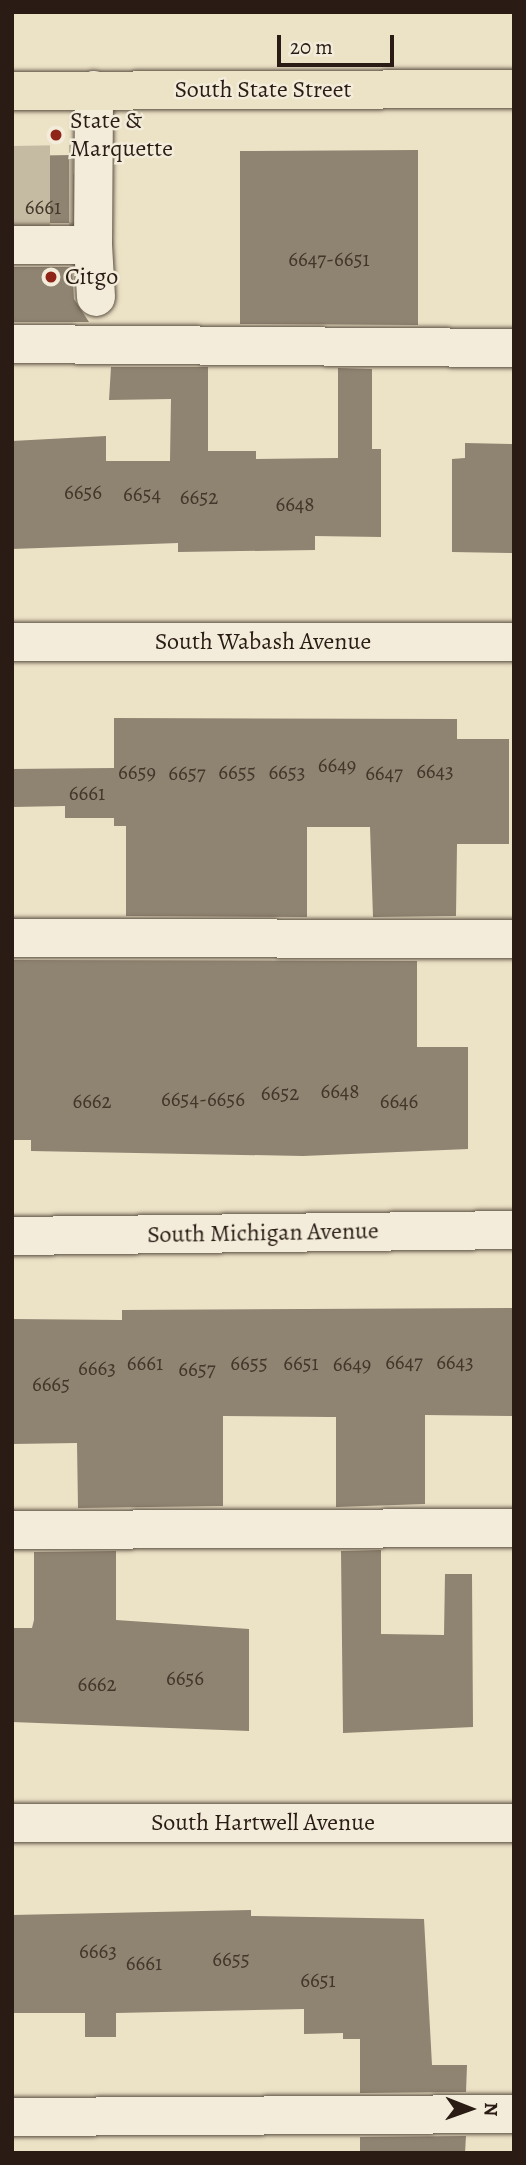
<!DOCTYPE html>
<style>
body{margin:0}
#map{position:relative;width:526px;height:2165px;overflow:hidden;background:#ece2c6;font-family:Alegreya,serif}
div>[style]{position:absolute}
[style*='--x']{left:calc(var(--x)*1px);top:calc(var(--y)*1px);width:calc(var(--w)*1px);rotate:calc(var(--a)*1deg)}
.building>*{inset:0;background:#8f8371}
.minor-tunnel>*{height:38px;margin-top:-19px;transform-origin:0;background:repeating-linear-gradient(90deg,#c5baa2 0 38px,transparent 0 57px)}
.roads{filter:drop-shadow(0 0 2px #5a4e40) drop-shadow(0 0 2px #5a4e40)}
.minor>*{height:38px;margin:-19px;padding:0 19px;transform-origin:19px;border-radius:19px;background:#f3ecda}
.major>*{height:38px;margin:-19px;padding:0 19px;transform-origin:19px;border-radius:19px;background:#ece2c6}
.dots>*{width:19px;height:19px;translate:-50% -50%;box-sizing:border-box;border:4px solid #f3ecda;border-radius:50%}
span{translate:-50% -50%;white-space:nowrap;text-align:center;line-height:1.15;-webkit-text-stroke:5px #f3ecda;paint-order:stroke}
.number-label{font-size:21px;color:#43362b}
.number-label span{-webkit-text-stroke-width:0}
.street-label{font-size:24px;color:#2a1c14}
.poi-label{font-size:24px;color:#2a1c14}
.left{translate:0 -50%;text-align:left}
.frame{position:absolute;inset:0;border:14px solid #2a1c14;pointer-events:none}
.north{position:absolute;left:435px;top:2074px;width:70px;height:70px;-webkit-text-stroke:5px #f3ecda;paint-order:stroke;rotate:91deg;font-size:19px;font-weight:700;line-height:28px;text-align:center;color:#2a1c14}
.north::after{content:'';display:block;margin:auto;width:24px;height:32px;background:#2a1c14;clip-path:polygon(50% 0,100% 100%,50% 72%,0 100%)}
.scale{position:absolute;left:277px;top:35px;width:117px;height:32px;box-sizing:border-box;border:4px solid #2a1c14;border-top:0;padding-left:9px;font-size:21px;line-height:24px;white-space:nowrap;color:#2a1c14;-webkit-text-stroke:5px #f3ecda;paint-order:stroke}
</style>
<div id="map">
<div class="building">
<div style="clip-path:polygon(418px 150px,418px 325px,240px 324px,240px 151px)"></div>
<div style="clip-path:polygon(72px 155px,71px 223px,12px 223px,12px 156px)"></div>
<div style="clip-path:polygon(12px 267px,72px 267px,74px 299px,89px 322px,12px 322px)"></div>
<div style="clip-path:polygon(111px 367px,208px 367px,208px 451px,256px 451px,256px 459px,338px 458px,338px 368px,372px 369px,372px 449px,381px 449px,381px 537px,315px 536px,315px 550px,178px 552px,178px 543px,12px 549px,12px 441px,106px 436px,106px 461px,170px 461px,171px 399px,109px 400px)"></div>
<div style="clip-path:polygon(465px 443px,514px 444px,514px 553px,452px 552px,452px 459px,465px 458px)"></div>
<div style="clip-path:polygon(114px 718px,457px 719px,457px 739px,509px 739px,509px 844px,457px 844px,456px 916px,373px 917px,370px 827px,307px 827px,307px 917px,126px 916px,126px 826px,114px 826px,114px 818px,65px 818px,65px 806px,12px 807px,12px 769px,114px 768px)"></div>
<div style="clip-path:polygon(12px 960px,417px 961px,417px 1047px,468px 1047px,468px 1149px,303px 1156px,31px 1151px,31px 1140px,12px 1140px)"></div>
<div style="clip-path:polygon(514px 1308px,514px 1416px,425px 1415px,425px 1504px,336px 1507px,336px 1417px,330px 1417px,223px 1416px,223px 1506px,78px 1508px,77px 1443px,12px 1444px,12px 1319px,122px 1320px,122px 1310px)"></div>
<div style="clip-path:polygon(381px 1550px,381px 1634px,444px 1635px,445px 1574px,472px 1574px,473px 1727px,343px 1733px,341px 1551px)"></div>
<div style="clip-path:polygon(116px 1551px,116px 1620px,249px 1629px,249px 1731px,12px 1722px,12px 1628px,32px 1628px,34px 1620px,34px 1552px)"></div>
<div style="clip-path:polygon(251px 1910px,251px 1916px,424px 1919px,432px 2065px,467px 2065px,466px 2092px,360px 2093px,360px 2039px,343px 2039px,343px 2033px,304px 2034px,304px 2009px,116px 2013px,116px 2037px,85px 2037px,85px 2013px,12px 2013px,12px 1915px)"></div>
<div style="clip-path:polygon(466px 2136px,465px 2153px,360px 2153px,360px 2137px)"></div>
</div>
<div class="minor-tunnel">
<div style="--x:12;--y:165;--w:61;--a:-0.9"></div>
<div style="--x:12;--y:192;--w:63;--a:0.9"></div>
<div style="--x:12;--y:220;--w:62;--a:0"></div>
</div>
<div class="roads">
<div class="minor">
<div style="--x:12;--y:245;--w:81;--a:0"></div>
<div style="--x:93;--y:245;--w:155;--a:-89.6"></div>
<div style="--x:93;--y:245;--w:52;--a:86.7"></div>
<div style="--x:12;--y:344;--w:502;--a:0.46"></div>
<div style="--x:12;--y:642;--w:502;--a:0"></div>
<div style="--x:12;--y:938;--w:502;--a:0.11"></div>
<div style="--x:12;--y:1236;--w:502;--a:-0.68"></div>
<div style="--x:12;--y:1530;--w:502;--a:-0.23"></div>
<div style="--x:12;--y:1823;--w:502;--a:0"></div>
<div style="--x:12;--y:2117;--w:502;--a:-0.34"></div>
</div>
<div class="major">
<div style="--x:12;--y:91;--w:502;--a:-0.23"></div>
</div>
</div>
<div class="dots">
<div style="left:56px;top:135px;background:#8f2418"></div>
<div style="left:51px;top:277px;background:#8f2418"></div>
</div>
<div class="number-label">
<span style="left:43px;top:207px">6661</span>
<span style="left:329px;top:259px">6647-6651</span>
<span style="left:83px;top:492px">6656</span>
<span style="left:142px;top:494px">6654</span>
<span style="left:199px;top:497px">6652</span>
<span style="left:295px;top:504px">6648</span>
<span style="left:337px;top:765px">6649</span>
<span style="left:435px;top:771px">6643</span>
<span style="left:137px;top:772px">6659</span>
<span style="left:237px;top:772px">6655</span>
<span style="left:287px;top:772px">6653</span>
<span style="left:187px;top:773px">6657</span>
<span style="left:384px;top:773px">6647</span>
<span style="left:87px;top:793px">6661</span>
<span style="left:340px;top:1091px">6648</span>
<span style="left:280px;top:1093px">6652</span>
<span style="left:203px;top:1099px">6654-6656</span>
<span style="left:92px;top:1101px">6662</span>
<span style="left:399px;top:1101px">6646</span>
<span style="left:404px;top:1362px">6647</span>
<span style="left:455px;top:1362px">6643</span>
<span style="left:145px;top:1363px">6661</span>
<span style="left:249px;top:1363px">6655</span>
<span style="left:301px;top:1363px">6651</span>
<span style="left:352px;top:1364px">6649</span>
<span style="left:97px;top:1368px">6663</span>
<span style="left:197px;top:1369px">6657</span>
<span style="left:51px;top:1384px">6665</span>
<span style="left:185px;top:1678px">6656</span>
<span style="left:97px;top:1684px">6662</span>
<span style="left:98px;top:1951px">6663</span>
<span style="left:231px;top:1959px">6655</span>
<span style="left:144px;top:1963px">6661</span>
<span style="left:318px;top:1980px">6651</span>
</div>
<div class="street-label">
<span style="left:263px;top:90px">South State Street</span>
<span style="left:263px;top:642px">South Wabash Avenue</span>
<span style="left:263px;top:1233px;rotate:-1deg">South Michigan Avenue</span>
<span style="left:263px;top:1823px">South Hartwell Avenue</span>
</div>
<div class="poi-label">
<span class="left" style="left:70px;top:135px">State &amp;<br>Marquette</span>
<span class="left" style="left:65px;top:277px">Citgo</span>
</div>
<div class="frame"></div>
<div class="north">N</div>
<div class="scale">20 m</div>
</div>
